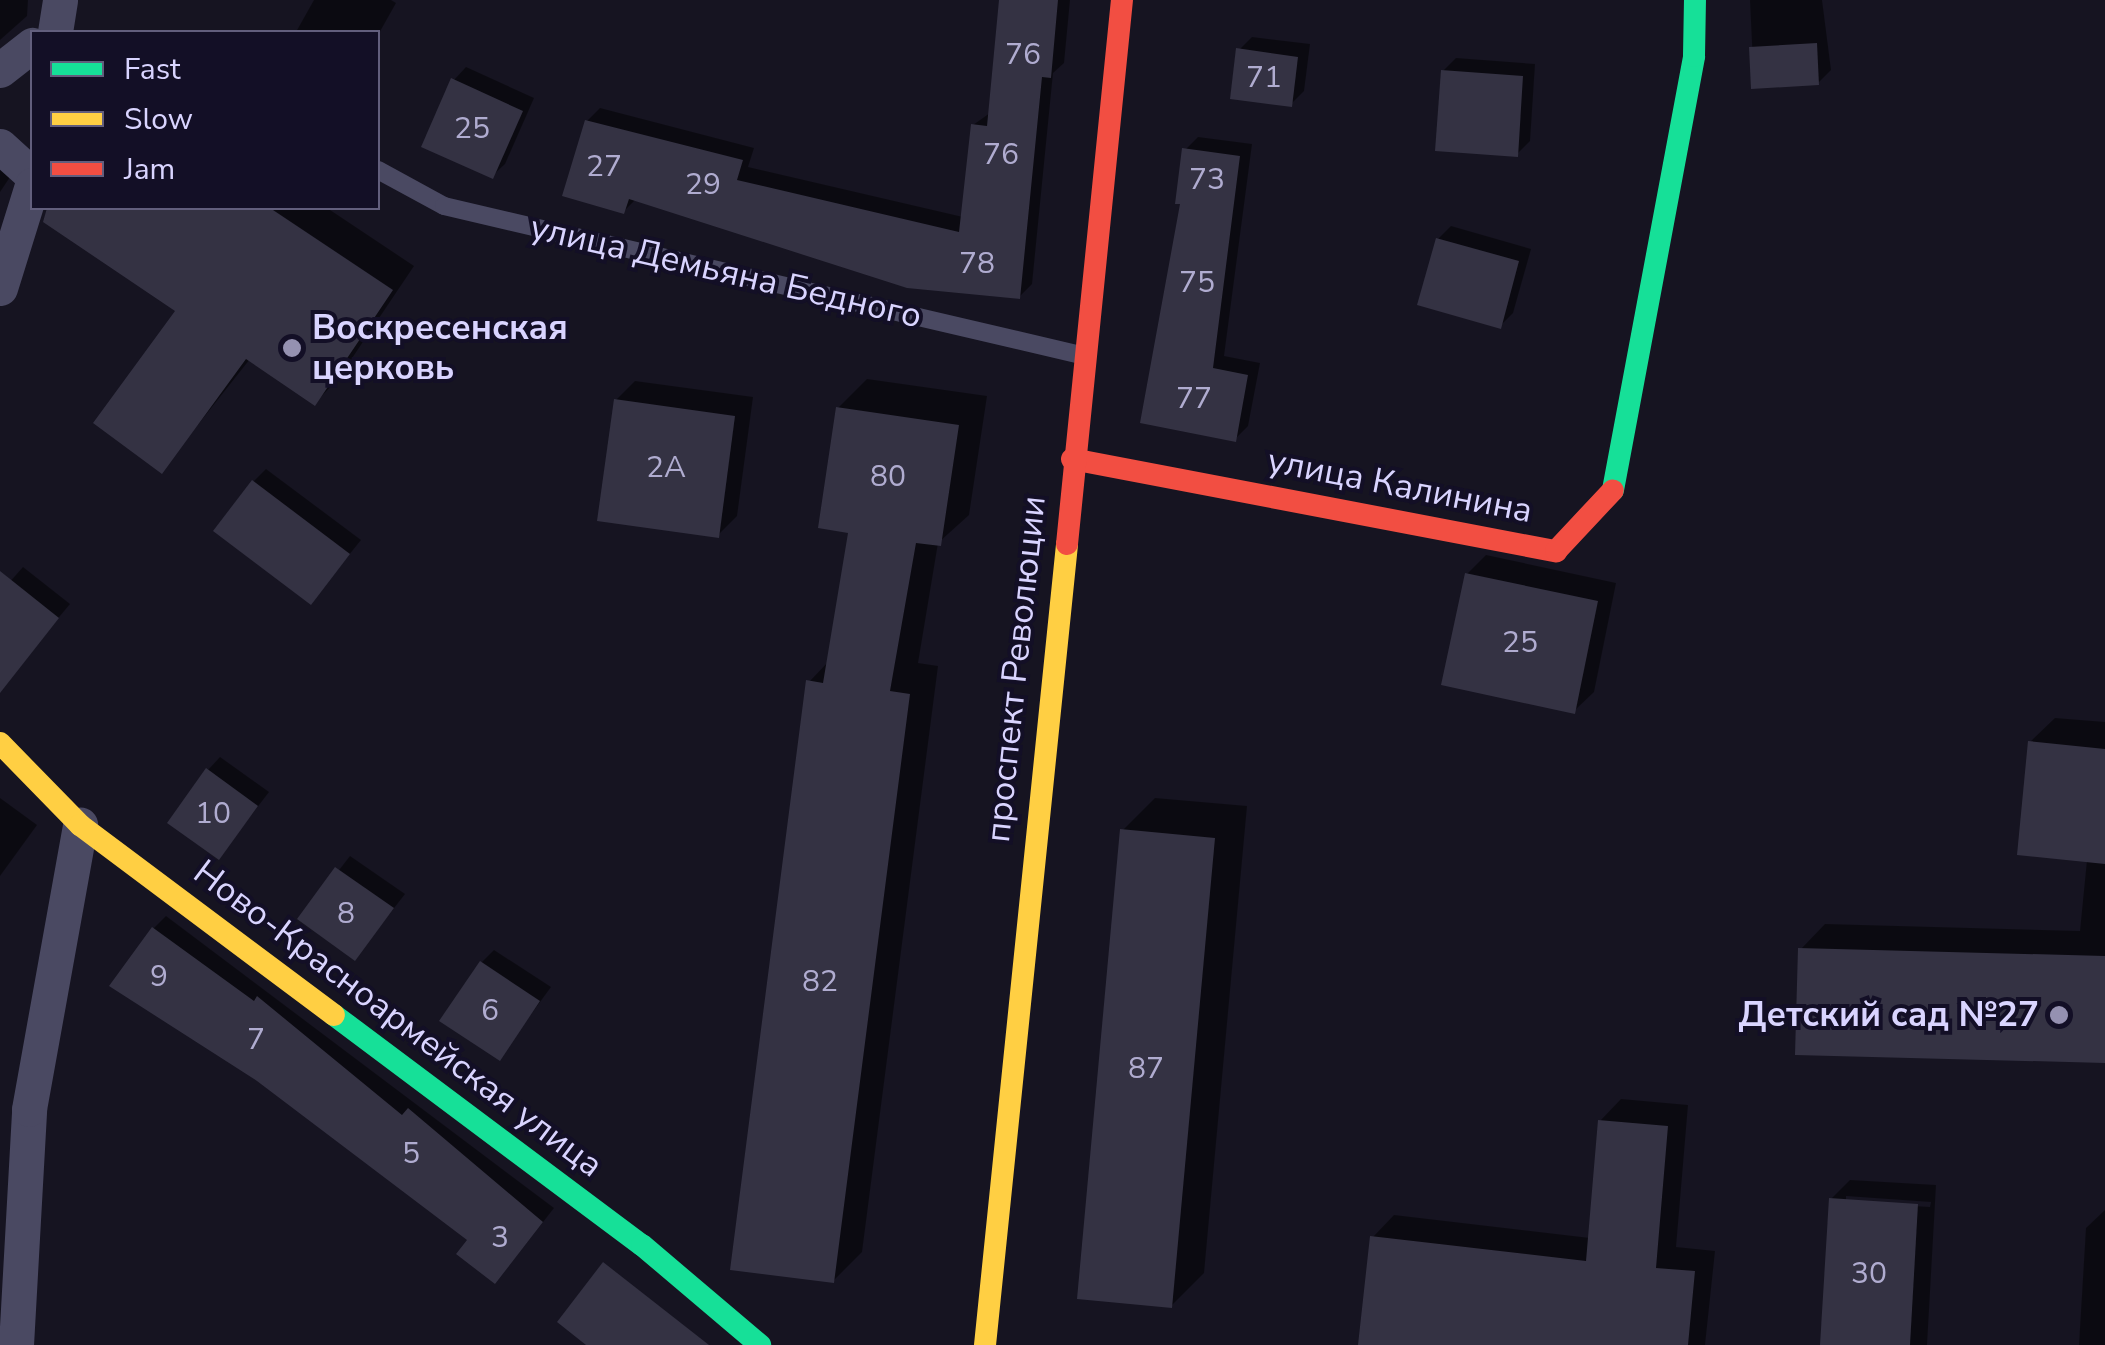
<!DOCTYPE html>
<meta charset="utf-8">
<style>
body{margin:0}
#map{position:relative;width:2105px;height:1345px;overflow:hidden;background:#161421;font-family:"Nunito Sans",sans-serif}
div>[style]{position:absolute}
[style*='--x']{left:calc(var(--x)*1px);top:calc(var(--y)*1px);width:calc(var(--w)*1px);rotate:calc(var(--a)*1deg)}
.shadow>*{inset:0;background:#0007}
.building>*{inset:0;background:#343243}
.lane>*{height:18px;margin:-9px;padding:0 9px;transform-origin:9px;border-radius:9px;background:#4a4962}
.street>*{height:35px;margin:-17.5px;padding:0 17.5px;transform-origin:17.5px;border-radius:17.5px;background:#4a4962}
.fast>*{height:22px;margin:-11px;padding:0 11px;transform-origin:11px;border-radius:11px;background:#16e098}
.slow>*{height:22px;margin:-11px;padding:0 11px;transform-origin:11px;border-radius:11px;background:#ffcf43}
.jam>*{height:22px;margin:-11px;padding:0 11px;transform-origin:11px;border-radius:11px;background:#f24e42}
.dots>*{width:28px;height:28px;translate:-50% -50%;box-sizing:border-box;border:5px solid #130f26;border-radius:50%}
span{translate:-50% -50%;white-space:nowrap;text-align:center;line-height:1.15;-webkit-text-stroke:8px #130f26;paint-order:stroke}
.number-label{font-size:30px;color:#b0acd0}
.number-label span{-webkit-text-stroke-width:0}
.street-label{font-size:35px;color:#d9d4ff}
.poi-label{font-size:35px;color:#d9d4ff;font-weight:700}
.left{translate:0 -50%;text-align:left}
.right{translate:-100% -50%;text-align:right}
.legend{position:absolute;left:30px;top:30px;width:350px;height:180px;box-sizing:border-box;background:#130f26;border:2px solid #625e7d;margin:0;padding:12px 18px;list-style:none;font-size:30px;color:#d9d4ff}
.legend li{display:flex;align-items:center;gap:20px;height:50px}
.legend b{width:50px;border:2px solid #625e7d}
</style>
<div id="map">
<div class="shadow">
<div style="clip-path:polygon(0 0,28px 0,27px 16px,0 40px)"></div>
<div style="clip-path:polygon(314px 0,391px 0,396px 3px,378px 35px,296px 32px)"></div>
<div style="clip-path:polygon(1000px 0,1070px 0,1064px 63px,1053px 73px,1032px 284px,1019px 297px,907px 286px,636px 199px,624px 211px,587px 121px,600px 108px,754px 148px,748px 167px,963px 217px,973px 125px,990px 113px)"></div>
<div style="clip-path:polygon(1750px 0,1822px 0,1831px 70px,1818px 83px,1754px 86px)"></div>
<div style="clip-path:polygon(1252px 37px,1310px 44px,1304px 91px,1291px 104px,1239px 50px)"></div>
<div style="clip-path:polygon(1456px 58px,1535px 64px,1530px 141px,1517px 154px,1443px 71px)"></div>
<div style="clip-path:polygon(466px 67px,534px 98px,505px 164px,492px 176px,454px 80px)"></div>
<div style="clip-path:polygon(1198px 137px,1252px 144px,1224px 356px,1260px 363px,1248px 426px,1235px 439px,1143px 421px,1183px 202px,1185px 150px)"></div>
<div style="clip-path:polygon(0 165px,12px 174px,0 192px)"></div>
<div style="clip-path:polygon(50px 208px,327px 208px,414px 266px,338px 379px,315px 403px,250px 359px,162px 470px,178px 311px,46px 221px)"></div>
<div style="clip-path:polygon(1451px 226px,1531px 249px,1513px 313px,1500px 326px,1438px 239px)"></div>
<div style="clip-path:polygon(867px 379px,987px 396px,969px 515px,938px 543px,918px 663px,938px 666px,862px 1252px,833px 1281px,809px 682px,829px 661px,851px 531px,838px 408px)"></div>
<div style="clip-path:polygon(635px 381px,753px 397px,737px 516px,718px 535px,616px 400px)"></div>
<div style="clip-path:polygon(266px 469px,361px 540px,311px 602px,253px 482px)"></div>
<div style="clip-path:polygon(1486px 555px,1616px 583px,1594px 692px,1574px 711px,1467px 574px)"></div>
<div style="clip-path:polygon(23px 567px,70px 604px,19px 665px,0 650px,0 593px)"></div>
<div style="clip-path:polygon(2055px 718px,2105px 722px,2105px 1061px,1801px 949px,1825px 924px,2080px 931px,2087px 860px,2030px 742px)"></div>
<div style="clip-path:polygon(220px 757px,269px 792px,219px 857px,208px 770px)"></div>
<div style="clip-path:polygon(0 798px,37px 825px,0 876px)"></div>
<div style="clip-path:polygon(1155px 798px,1247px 806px,1204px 1273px,1171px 1306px,1122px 831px)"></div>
<div style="clip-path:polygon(350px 856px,405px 894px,355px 958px,301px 919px)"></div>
<div style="clip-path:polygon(166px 916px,554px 1208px,507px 1268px,153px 929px)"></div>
<div style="clip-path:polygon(494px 950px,551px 987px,499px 1058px,482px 962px)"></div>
<div style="clip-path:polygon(1621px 1099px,1688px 1105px,1676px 1247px,1715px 1251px,1705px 1345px,1360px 1345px,1373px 1237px,1394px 1215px,1590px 1238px,1600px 1121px)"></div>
<div style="clip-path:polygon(evenodd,1850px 1180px,1936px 1185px,1927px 1345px,1822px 1345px,1831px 1199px,1850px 1180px,1846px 1196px,1931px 1202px,1930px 1207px,1846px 1202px,1846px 1196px)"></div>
<div style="clip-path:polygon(2105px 1210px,2105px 1345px,2079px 1345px,2086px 1228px)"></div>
</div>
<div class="building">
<div style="clip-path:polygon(999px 0,1058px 0,1051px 78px,1042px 77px,1020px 299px,907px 288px,629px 199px,624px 214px,562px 196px,585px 120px,743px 160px,737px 180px,959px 232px,971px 124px,987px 126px)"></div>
<div style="clip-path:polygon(1817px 43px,1819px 85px,1751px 89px,1749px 47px)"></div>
<div style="clip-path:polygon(1236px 48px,1298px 57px,1292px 107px,1230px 99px)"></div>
<div style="clip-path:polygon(1441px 70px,1523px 76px,1518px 157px,1435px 151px)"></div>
<div style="clip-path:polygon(451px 78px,523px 111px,493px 179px,421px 147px)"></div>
<div style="clip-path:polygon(1182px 148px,1240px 156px,1213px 368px,1248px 375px,1236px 442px,1140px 423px,1180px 204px,1175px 204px)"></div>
<div style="clip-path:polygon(47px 208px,270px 208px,393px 290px,315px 406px,246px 359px,162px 474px,93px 423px,175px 311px,43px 222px)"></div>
<div style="clip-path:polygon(1436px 238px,1519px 261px,1501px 329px,1417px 305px)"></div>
<div style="clip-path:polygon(614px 399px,735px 416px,719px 538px,597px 521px)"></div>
<div style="clip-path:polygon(836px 407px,959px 425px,941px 546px,916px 543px,890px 691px,910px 694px,834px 1283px,730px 1270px,806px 680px,823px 683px,848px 533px,818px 528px)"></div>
<div style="clip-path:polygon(252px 480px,350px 554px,311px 605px,213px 531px)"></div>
<div style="clip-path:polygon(0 571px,59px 618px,0 693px)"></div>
<div style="clip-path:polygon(1465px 573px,1598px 601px,1575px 714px,1441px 685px)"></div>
<div style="clip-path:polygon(2028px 741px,2105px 749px,2105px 864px,2017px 855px)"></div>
<div style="clip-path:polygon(206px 768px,258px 806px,219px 860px,167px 823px)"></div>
<div style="clip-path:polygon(1120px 829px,1215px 838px,1172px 1308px,1077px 1299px)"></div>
<div style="clip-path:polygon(335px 867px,394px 908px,355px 961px,297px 919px)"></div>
<div style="clip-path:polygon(152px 927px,254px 1001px,257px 996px,402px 1115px,408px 1108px,543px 1222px,495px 1284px,456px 1254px,467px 1240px,257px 1081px,109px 986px)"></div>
<div style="clip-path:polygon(1798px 948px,2105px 956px,2105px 1063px,1795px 1055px)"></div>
<div style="clip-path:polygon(480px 961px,540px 1001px,500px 1061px,439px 1021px)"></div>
<div style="clip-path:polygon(1598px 1120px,1668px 1126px,1656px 1268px,1695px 1271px,1688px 1345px,1358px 1345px,1370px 1236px,1586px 1261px)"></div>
<div style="clip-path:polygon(1829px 1198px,1918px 1204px,1910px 1345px,1820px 1345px)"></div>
<div style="clip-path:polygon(603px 1262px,709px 1345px,586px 1345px,557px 1322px)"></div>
</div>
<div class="lane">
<div style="--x:378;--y:170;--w:75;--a:28.6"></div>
<div style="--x:444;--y:206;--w:654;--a:13.17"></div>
</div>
<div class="street">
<div style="--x:55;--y:32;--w:32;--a:-81"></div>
<div style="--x:0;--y:70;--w:41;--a:-38"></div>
<div style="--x:0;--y:146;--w:43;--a:42.2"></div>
<div style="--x:0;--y:288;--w:108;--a:-72.7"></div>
<div style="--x:16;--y:1345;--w:236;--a:-86.8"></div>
<div style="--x:29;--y:1109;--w:289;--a:-79.8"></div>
</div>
<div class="fast">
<div style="--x:1613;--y:490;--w:441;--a:-79.4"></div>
<div style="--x:1694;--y:56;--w:56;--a:-89"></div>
<div style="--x:334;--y:1015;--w:384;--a:36.8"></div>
<div style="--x:642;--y:1245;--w:155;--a:40.3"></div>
</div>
<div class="slow">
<div style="--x:0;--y:743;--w:115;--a:45.7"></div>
<div style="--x:80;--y:825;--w:317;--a:36.8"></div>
<div style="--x:985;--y:1345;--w:805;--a:-84.15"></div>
</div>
<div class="jam">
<div style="--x:1072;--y:459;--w:493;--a:10.8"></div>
<div style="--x:1556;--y:551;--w:83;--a:-46.9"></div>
<div style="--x:1067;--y:544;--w:547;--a:-84.23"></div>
</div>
<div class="dots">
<div style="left:292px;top:348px;background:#9591b1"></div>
<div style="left:2059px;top:1015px;background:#9591b1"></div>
</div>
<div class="number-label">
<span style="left:1023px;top:55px">76</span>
<span style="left:1264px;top:78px">71</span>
<span style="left:472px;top:129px">25</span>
<span style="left:1001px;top:155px">76</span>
<span style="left:604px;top:167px">27</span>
<span style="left:1207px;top:180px">73</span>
<span style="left:703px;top:185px">29</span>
<span style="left:977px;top:264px">78</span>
<span style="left:1197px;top:283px">75</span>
<span style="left:1194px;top:399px">77</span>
<span style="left:666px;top:468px">2А</span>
<span style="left:888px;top:477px">80</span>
<span style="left:1520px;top:643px">25</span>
<span style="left:213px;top:814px">10</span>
<span style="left:346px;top:914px">8</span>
<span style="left:159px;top:977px">9</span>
<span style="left:820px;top:982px">82</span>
<span style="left:490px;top:1011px">6</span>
<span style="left:256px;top:1040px">7</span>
<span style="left:1146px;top:1069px">87</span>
<span style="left:411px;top:1154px">5</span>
<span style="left:500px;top:1238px">3</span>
<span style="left:1869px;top:1274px">30</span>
</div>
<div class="street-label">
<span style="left:726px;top:272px;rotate:13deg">улица Демьяна Бедного</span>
<span style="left:1400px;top:486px;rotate:11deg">улица Калинина</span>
<span style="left:1016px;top:669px;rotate:-84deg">проспект Революции</span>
<span style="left:398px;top:1019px;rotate:37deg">Ново-Красноармейская улица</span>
</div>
<div class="poi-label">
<span class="left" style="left:312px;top:348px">Воскресенская<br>церковь</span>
<span class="right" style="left:2039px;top:1015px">Детский сад №27</span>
</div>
<ul class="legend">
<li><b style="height:12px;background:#16e098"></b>Fast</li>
<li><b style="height:12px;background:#ffcf43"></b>Slow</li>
<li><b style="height:12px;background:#f24e42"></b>Jam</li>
</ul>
</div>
